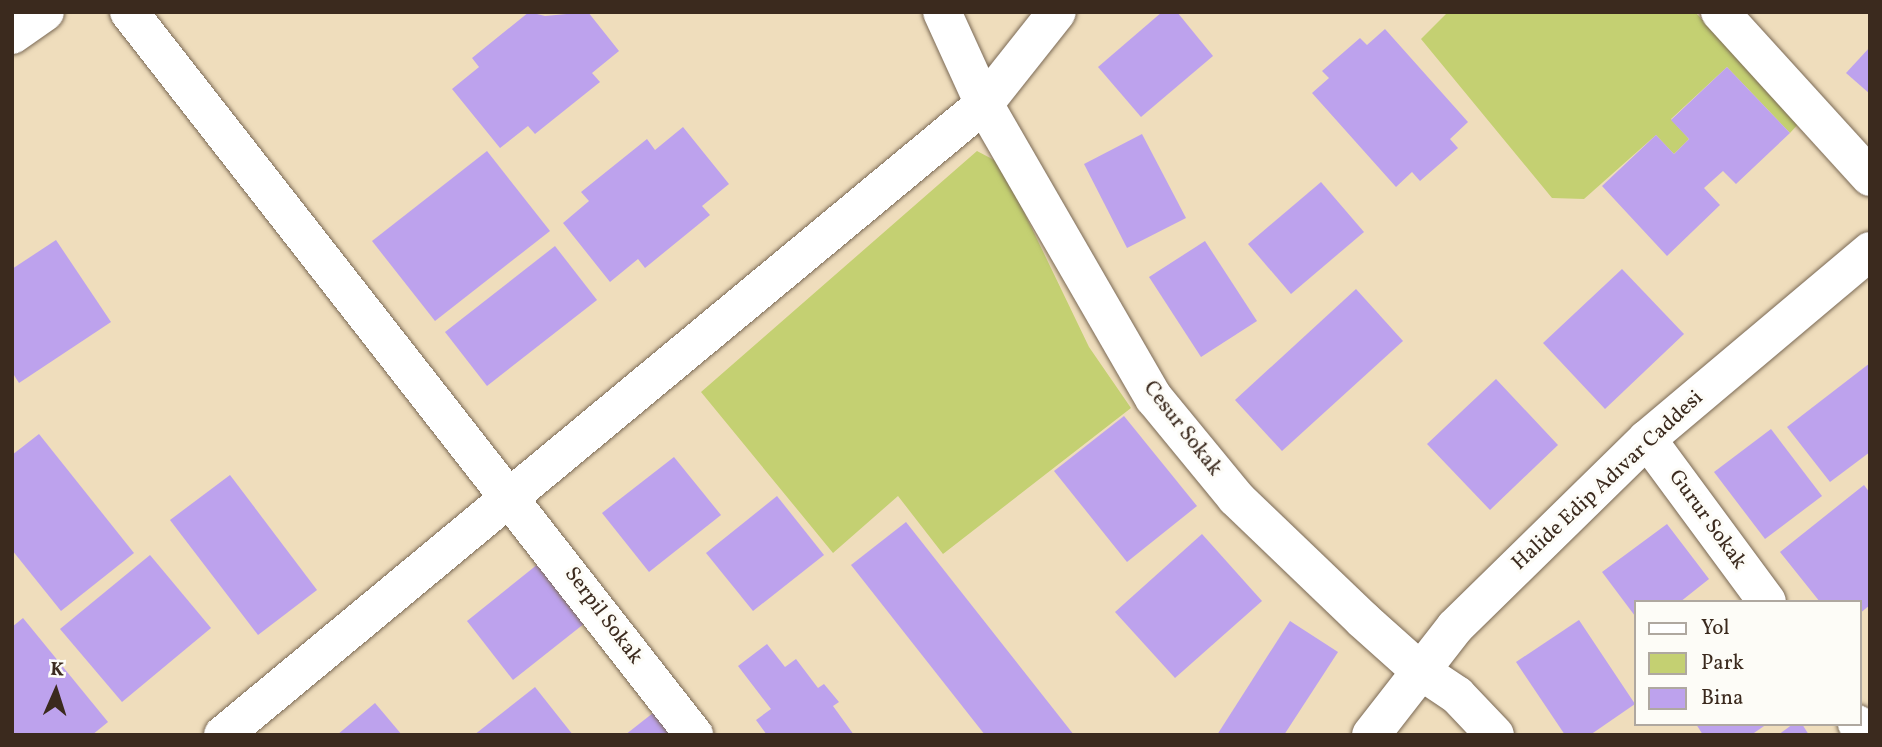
<!DOCTYPE html>
<meta charset="utf-8">
<style>
body{margin:0}
#map{position:relative;width:1882px;height:747px;overflow:hidden;background:#efddbc;font-family:Vollkorn,serif}
div>[style]{position:absolute}
[style*='--x']{left:calc(var(--x)*1px);top:calc(var(--y)*1px);width:calc(var(--w)*1px);rotate:calc(var(--a)*1deg)}
.green>*{inset:0;background:#c4d072}
.building>*{inset:0;background:#bda2ed}
.roads{filter:drop-shadow(0 0 2px #7a6955) drop-shadow(0 0 2px #7a6955)}
.minor>*{height:38px;margin:-19px;padding:0 19px;transform-origin:19px;border-radius:19px;background:#fff}
.tertiary>*{height:38px;margin:-19px;padding:0 19px;transform-origin:19px;border-radius:19px;background:#fff}
span{translate:-50% -50%;white-space:nowrap;text-align:center;line-height:1.15;-webkit-text-stroke:6px #fdfcf7;paint-order:stroke}
.street-label{font-size:21px;color:#3b2a1e}
.frame{position:absolute;inset:0;border:14px solid #3b2a1e;pointer-events:none}
.legend{position:absolute;left:1634px;top:600px;width:228px;height:126px;box-sizing:border-box;background:#fdfcf7;border:2px solid #afa8a0;margin:0;padding:9px 12px;list-style:none;font-size:21px;color:#3b2a1e}
.legend li{display:flex;align-items:center;gap:14px;height:35px}
.legend b{width:35px;border:2px solid #afa8a0}
.north{position:absolute;left:21px;top:656px;width:70px;height:70px;-webkit-text-stroke:5px #fdfcf7;paint-order:stroke;rotate:3deg;font-size:19px;font-weight:700;line-height:28px;text-align:center;color:#3b2a1e}
.north::after{content:'';display:block;margin:auto;width:24px;height:32px;background:#3b2a1e;clip-path:polygon(50% 0,100% 100%,50% 72%,0 100%)}
</style>
<div id="map">
<div class="green">
<div style="clip-path:polygon(1448px 12px,1695px 12px,1800px 122px,1790px 133px,1727px 67px,1671px 119px,1689px 139px,1674px 154px,1656px 135px,1584px 199px,1552px 198px,1421px 39px)"></div>
<div style="clip-path:polygon(977px 151px,994px 160px,1011px 185px,1089px 347px,1131px 408px,943px 554px,898px 496px,833px 553px,701px 392px)"></div>
</div>
<div class="building">
<div style="clip-path:polygon(529px 12px,545px 16px,588px 12px,619px 51px,592px 73px,600px 82px,535px 134px,528px 126px,500px 148px,452px 89px,479px 67px,472px 58px)"></div>
<div style="clip-path:polygon(1162px 12px,1177px 12px,1213px 56px,1141px 117px,1098px 67px)"></div>
<div style="clip-path:polygon(1385px 29px,1468px 122px,1450px 139px,1458px 148px,1420px 181px,1412px 172px,1396px 187px,1312px 93px,1329px 78px,1322px 71px,1360px 38px,1367px 45px)"></div>
<div style="clip-path:polygon(1870px 47px,1870px 94px,1846px 73px)"></div>
<div style="clip-path:polygon(1727px 67px,1790px 133px,1736px 184px,1723px 171px,1704px 188px,1720px 205px,1667px 256px,1602px 186px,1656px 135px,1674px 154px,1689px 139px,1671px 120px)"></div>
<div style="clip-path:polygon(683px 127px,729px 184px,702px 206px,710px 215px,645px 268px,638px 259px,610px 282px,563px 223px,589px 201px,581px 192px,647px 139px,655px 150px)"></div>
<div style="clip-path:polygon(1142px 134px,1186px 218px,1127px 248px,1084px 164px)"></div>
<div style="clip-path:polygon(487px 151px,550px 231px,435px 321px,372px 241px)"></div>
<div style="clip-path:polygon(1321px 182px,1364px 232px,1291px 294px,1248px 244px)"></div>
<div style="clip-path:polygon(56px 240px,111px 322px,19px 383px,12px 372px,12px 269px)"></div>
<div style="clip-path:polygon(1205px 241px,1257px 321px,1201px 357px,1149px 277px)"></div>
<div style="clip-path:polygon(555px 246px,597px 300px,487px 386px,445px 332px)"></div>
<div style="clip-path:polygon(1622px 269px,1684px 334px,1605px 409px,1543px 343px)"></div>
<div style="clip-path:polygon(1356px 289px,1403px 341px,1282px 451px,1235px 400px)"></div>
<div style="clip-path:polygon(1870px 363px,1870px 452px,1830px 482px,1787px 427px)"></div>
<div style="clip-path:polygon(1496px 379px,1558px 445px,1490px 510px,1427px 444px)"></div>
<div style="clip-path:polygon(1124px 416px,1197px 506px,1127px 562px,1054px 471px)"></div>
<div style="clip-path:polygon(1771px 429px,1822px 496px,1765px 539px,1714px 472px)"></div>
<div style="clip-path:polygon(39px 434px,134px 553px,61px 611px,12px 550px,12px 455px)"></div>
<div style="clip-path:polygon(674px 457px,721px 515px,649px 572px,602px 513px)"></div>
<div style="clip-path:polygon(230px 475px,317px 590px,258px 635px,170px 520px)"></div>
<div style="clip-path:polygon(1864px 485px,1870px 493px,1870px 605px,1859px 614px,1859px 602px,1820px 602px,1780px 552px)"></div>
<div style="clip-path:polygon(777px 496px,824px 555px,753px 611px,706px 553px)"></div>
<div style="clip-path:polygon(906px 522px,1074px 735px,985px 735px,851px 565px)"></div>
<div style="clip-path:polygon(1667px 524px,1709px 579px,1680px 602px,1635px 602px,1635px 616px,1602px 572px)"></div>
<div style="clip-path:polygon(1202px 534px,1262px 601px,1175px 678px,1115px 612px)"></div>
<div style="clip-path:polygon(150px 555px,211px 628px,122px 702px,60px 629px)"></div>
<div style="clip-path:polygon(538px 564px,585px 623px,513px 680px,467px 621px)"></div>
<div style="clip-path:polygon(23px 618px,108px 722px,92px 735px,12px 733px,12px 627px)"></div>
<div style="clip-path:polygon(1579px 620px,1635px 704px,1590px 735px,1565px 735px,1516px 662px)"></div>
<div style="clip-path:polygon(1290px 621px,1338px 652px,1284px 735px,1217px 735px)"></div>
<div style="clip-path:polygon(767px 644px,785px 667px,796px 659px,818px 688px,824px 684px,839px 702px,833px 706px,854px 735px,767px 735px,756px 720px,771px 709px,738px 666px)"></div>
<div style="clip-path:polygon(535px 687px,573px 735px,474px 735px)"></div>
<div style="clip-path:polygon(375px 703px,402px 735px,337px 735px)"></div>
<div style="clip-path:polygon(653px 713px,671px 735px,625px 735px)"></div>
<div style="clip-path:polygon(1696px 724px,1767px 724px,1751px 735px,1703px 735px)"></div>
<div style="clip-path:polygon(1793px 724px,1802px 724px,1809px 735px,1778px 735px)"></div>
</div>
<div class="roads">
<div class="minor">
<div style="--x:129;--y:12;--w:918;--a:51.99"></div>
<div style="--x:942;--y:12;--w:101;--a:65.5"></div>
<div style="--x:984;--y:104;--w:340;--a:60"></div>
<div style="--x:1154;--y:398;--w:129;--a:50.6"></div>
<div style="--x:1236;--y:498;--w:175;--a:43.8"></div>
<div style="--x:1362;--y:619;--w:75;--a:41.8"></div>
<div style="--x:1418;--y:669;--w:47;--a:33.7"></div>
<div style="--x:1457;--y:695;--w:55;--a:46.5"></div>
<div style="--x:1720;--y:12;--w:223;--a:47.7"></div>
<div style="--x:12;--y:35;--w:40;--a:-34.9"></div>
<div style="--x:1647;--y:439;--w:202;--a:53.6"></div>
<div style="--x:1857;--y:724;--w:14;--a:54"></div>
<div style="--x:1371;--y:735;--w:137;--a:-52.1"></div>
<div style="--x:1455;--y:627;--w:269;--a:-44.4"></div>
<div style="--x:1647;--y:439;--w:292;--a:-40.1"></div>
</div>
<div class="tertiary">
<div style="--x:223;--y:735;--w:989;--a:-39.66"></div>
<div style="--x:984;--y:104;--w:117;--a:-51.6"></div>
</div>
</div>
<div class="street-label">
<span style="left:1182px;top:429px;rotate:52deg">Cesur Sokak</span>
<span style="left:1608px;top:481px;rotate:-43deg">Halide Edip Adıvar Caddesi</span>
<span style="left:1707px;top:520px;rotate:54deg">Gurur Sokak</span>
<span style="left:603px;top:616px;rotate:53deg">Serpil Sokak</span>
</div>
<div class="frame"></div>
<ul class="legend">
<li><b style="height:9px;background:#fff"></b>Yol</li>
<li><b style="height:19px;background:#c4d072"></b>Park</li>
<li><b style="height:19px;background:#bda2ed"></b>Bina</li>
</ul>
<div class="north">K</div>
</div>
